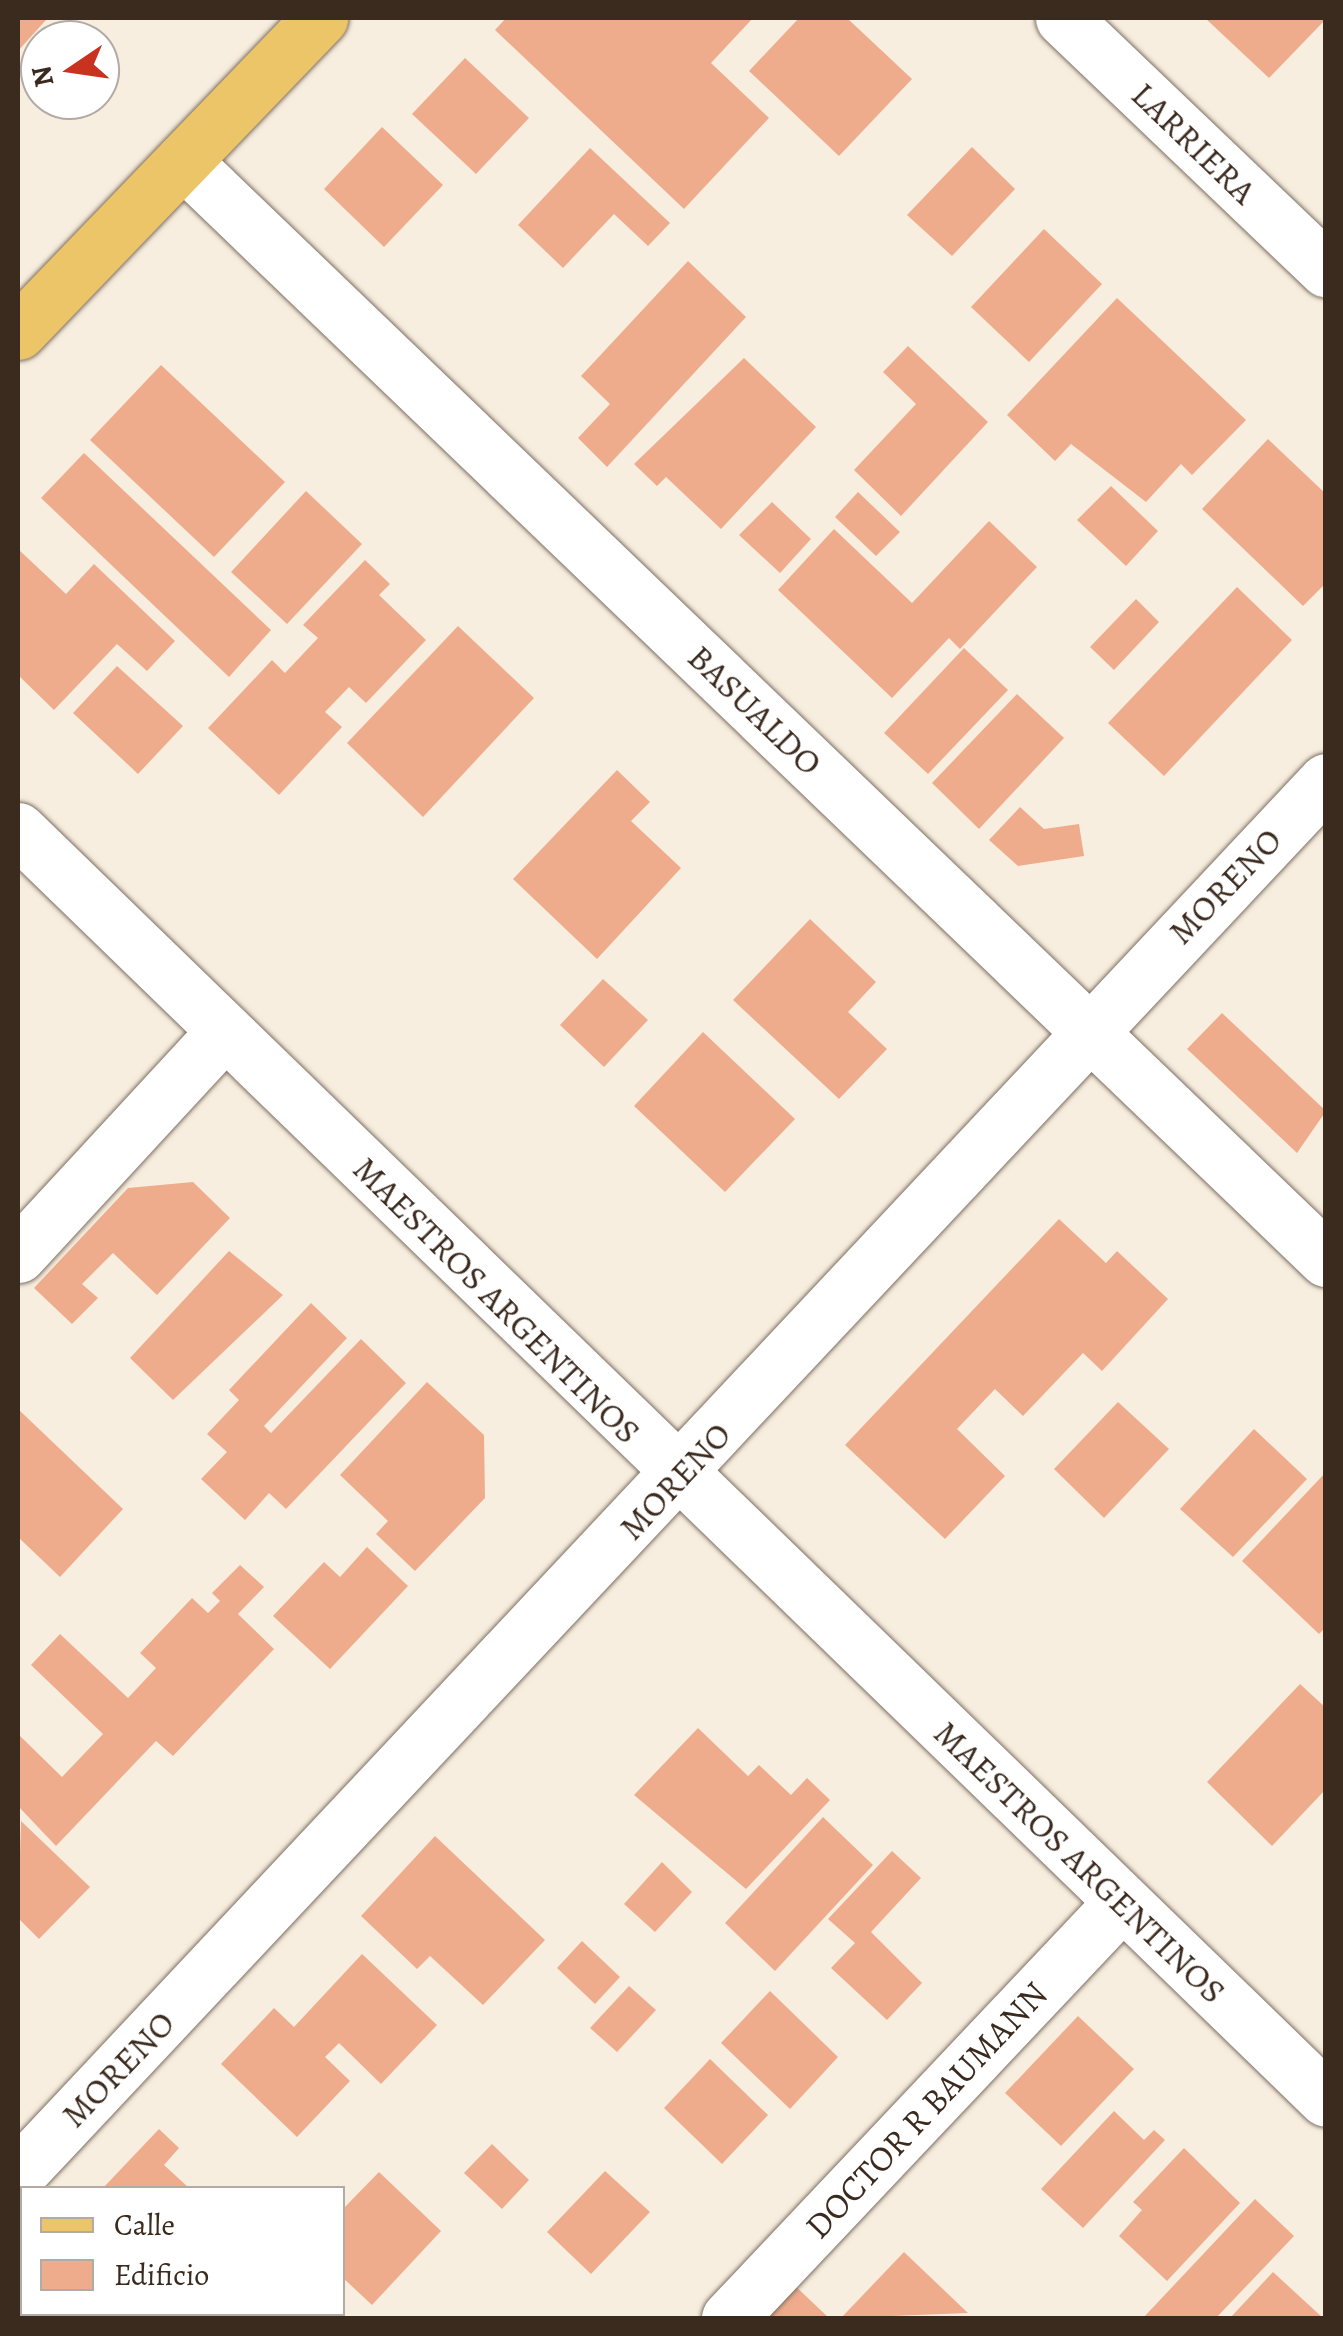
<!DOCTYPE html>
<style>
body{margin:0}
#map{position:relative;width:1343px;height:2336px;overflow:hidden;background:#f8eedf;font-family:Alegreya,serif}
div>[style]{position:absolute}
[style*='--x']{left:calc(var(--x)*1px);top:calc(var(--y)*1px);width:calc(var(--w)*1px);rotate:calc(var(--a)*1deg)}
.building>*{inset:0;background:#eeac8c}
.roads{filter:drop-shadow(0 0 2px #7d6f62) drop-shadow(0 0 2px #7d6f62)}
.minor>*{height:55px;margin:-27.5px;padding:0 27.5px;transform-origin:27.5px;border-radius:27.5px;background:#fff}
.major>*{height:55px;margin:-27.5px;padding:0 27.5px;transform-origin:27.5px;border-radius:27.5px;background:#edc569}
span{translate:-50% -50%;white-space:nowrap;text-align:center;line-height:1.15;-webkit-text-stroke:9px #fff;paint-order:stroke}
.street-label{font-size:35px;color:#3b2a1e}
.frame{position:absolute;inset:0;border:20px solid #3b2a1e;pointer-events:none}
.legend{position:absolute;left:20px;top:2186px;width:325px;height:130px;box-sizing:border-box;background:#fff;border:2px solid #b1aaa5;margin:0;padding:12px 18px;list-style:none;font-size:30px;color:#3b2a1e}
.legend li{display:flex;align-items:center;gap:20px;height:50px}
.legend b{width:50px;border:2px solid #b1aaa5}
.north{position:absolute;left:20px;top:20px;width:100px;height:100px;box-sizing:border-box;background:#fff;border:2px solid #b1aaa5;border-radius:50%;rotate:257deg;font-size:28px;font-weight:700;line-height:40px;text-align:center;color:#3b2a1e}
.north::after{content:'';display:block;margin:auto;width:35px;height:45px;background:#c8321e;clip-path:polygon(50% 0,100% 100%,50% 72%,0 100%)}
</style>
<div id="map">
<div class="building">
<div style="clip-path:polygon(18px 18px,46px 20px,18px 51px)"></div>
<div style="clip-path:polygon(506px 18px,753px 18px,711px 63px,769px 118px,684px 209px,495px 30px)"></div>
<div style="clip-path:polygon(799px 18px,847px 18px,912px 79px,839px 156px,749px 71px)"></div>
<div style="clip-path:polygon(1205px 18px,1326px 18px,1326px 19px,1269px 78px)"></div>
<div style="clip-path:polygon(465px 58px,529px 118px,476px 174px,412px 114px)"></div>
<div style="clip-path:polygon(382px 127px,443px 185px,384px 247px,324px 189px)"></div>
<div style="clip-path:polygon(972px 147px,1015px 189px,952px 256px,907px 215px)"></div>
<div style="clip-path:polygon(590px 148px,670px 223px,648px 246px,614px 214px,563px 268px,518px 225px)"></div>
<div style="clip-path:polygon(1044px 229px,1102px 284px,1029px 362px,971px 307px)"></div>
<div style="clip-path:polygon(688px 261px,746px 317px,607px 467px,578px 438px,610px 404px,581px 376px)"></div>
<div style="clip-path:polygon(1117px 298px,1246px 420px,1192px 475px,1181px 464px,1146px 502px,1071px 444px,1055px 461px,1007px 415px)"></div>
<div style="clip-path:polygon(908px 346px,988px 422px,901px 516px,854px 470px,916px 404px,883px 372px)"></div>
<div style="clip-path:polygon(744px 358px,816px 427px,721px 529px,666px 477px,657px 486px,634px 464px)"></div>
<div style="clip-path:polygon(161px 365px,285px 482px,214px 557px,90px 440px)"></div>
<div style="clip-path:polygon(1268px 439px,1326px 494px,1326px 583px,1303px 606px,1202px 509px)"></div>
<div style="clip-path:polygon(84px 453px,271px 630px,229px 677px,41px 498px)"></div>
<div style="clip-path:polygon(1111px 486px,1158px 531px,1126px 566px,1077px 520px)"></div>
<div style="clip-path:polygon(306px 491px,362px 544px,287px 624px,231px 572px)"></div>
<div style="clip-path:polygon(858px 492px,900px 532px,876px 556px,835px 517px)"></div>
<div style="clip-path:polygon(772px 502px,811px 539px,780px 573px,739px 535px)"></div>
<div style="clip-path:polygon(989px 521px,1037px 567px,960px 649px,949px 638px,892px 698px,778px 590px,834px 529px,912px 603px)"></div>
<div style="clip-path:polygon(18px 549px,66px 594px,94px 564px,175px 641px,147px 671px,117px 644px,54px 710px,18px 675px)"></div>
<div style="clip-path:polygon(365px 560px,390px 584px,379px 595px,426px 640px,366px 703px,349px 687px,325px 712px,342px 727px,279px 795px,208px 728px,272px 660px,285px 673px,318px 638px,303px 625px)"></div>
<div style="clip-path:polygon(1237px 587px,1292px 640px,1164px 776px,1108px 723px)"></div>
<div style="clip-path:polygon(1136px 599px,1159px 622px,1114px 670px,1090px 647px)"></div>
<div style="clip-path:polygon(458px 626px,534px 698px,423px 817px,347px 743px)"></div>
<div style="clip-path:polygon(964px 648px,1008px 690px,928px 774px,884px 733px)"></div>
<div style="clip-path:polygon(117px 666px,183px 726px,138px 774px,73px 713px)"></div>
<div style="clip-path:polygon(1017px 694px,1064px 738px,979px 829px,932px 783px)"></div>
<div style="clip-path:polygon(617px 770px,650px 802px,631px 821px,681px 868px,597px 959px,513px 879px)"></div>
<div style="clip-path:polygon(1020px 807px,1044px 829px,1079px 824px,1084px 856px,1018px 866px,989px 840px)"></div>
<div style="clip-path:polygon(810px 919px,876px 982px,848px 1012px,887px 1049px,839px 1099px,733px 1000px)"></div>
<div style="clip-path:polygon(603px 979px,648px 1020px,604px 1067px,560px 1025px)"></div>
<div style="clip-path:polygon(1222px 1013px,1326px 1111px,1297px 1153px,1187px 1049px)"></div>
<div style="clip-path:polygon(703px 1032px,795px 1119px,725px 1192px,634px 1106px)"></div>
<div style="clip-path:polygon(193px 1182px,230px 1218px,157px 1295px,113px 1253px,82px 1284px,98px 1298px,72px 1324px,34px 1288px,128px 1188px)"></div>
<div style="clip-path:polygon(1059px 1219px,1106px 1263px,1117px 1251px,1168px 1299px,1102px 1371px,1083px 1353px,1023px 1416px,995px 1389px,957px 1429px,1005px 1476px,945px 1539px,845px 1445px)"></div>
<div style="clip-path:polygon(229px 1251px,283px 1295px,173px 1400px,130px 1358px)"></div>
<div style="clip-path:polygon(311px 1303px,347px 1338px,264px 1426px,271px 1433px,361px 1339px,406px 1383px,286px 1509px,269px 1493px,245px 1520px,201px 1479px,227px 1452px,207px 1434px,239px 1400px,229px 1390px)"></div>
<div style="clip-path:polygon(427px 1382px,484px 1435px,485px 1498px,415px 1571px,376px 1534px,388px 1521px,340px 1475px)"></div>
<div style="clip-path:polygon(1118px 1402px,1169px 1449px,1104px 1518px,1054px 1469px)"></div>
<div style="clip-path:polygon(18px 1409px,123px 1509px,60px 1577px,18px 1537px)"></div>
<div style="clip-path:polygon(1254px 1429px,1307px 1479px,1233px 1557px,1180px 1509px)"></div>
<div style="clip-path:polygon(1326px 1472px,1326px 1627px,1319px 1634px,1242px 1561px)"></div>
<div style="clip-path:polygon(367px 1547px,408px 1586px,330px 1669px,273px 1616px,324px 1562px,340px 1577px)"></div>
<div style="clip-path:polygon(240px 1565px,264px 1587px,238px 1614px,274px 1649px,173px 1756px,156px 1741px,56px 1846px,18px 1806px,18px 1734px,62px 1777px,103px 1734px,31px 1665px,60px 1634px,128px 1698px,156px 1668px,140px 1653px,192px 1598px,208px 1613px,220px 1601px,212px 1593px)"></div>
<div style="clip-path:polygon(1300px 1684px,1326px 1708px,1326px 1789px,1272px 1846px,1207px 1782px)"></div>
<div style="clip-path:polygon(698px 1728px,748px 1776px,759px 1765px,791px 1795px,807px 1778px,830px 1800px,746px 1889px,634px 1795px)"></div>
<div style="clip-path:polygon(823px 1817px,873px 1865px,775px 1971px,725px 1923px)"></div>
<div style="clip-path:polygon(21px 1821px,90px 1887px,39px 1939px,18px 1918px)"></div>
<div style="clip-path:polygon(435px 1836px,545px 1940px,483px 2005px,430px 1956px,417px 1969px,361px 1916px)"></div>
<div style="clip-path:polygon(892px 1851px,921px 1878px,871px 1932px,922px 1983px,887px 2020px,831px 1968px,855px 1943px,828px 1919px)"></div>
<div style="clip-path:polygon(662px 1862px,692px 1892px,655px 1932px,624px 1904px)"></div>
<div style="clip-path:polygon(582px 1941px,620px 1977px,595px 2004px,557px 1968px)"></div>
<div style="clip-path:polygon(362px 1954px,437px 2025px,381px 2084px,339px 2043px,325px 2057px,350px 2081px,297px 2137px,221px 2064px,274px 2008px,294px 2027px)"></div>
<div style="clip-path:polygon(629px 1986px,656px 2010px,617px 2052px,590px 2028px)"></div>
<div style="clip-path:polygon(770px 1991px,838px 2057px,790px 2109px,721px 2043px)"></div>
<div style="clip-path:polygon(1078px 2016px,1134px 2069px,1061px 2146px,1005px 2093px)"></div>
<div style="clip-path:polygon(710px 2059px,768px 2115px,722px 2164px,664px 2108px)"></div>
<div style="clip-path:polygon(1114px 2111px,1144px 2140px,1154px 2130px,1165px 2140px,1083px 2228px,1041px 2189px)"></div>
<div style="clip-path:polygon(159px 2129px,179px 2148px,164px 2165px,189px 2188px,103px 2188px)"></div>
<div style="clip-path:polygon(492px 2144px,529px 2180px,502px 2209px,464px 2173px)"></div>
<div style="clip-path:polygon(1184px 2148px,1240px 2203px,1167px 2281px,1119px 2236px,1142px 2210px,1133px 2202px)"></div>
<div style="clip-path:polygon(605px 2171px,650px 2212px,591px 2274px,547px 2232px)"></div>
<div style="clip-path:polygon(379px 2172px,441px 2231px,372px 2305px,342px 2277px,342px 2210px)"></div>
<div style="clip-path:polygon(1255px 2199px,1294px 2236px,1216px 2318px,1143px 2318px)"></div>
<div style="clip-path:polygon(904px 2252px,968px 2313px,841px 2318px)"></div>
<div style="clip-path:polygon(1273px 2272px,1323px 2318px,1230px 2318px)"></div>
<div style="clip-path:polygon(790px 2281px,829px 2318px,764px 2318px)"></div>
</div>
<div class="roads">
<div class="minor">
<div style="--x:1063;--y:18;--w:364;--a:43.7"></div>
<div style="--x:183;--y:161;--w:1585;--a:43.85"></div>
<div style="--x:18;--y:830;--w:1822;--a:44.13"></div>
<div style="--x:18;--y:1255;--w:305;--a:-47.3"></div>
<div style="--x:18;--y:2174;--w:1911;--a:-46.8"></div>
<div style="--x:18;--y:2314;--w:6;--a:45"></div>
<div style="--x:729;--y:2318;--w:572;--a:-46.63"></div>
</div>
<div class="major">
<div style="--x:18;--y:332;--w:436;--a:-46.1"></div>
</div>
</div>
<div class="street-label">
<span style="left:1194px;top:143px;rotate:44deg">LARRIERA</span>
<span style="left:755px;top:710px;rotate:44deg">BASUALDO</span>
<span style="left:1225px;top:886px;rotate:-46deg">MORENO</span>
<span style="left:497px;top:1300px;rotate:45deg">MAESTROS ARGENTINOS</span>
<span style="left:675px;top:1481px;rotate:-47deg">MORENO</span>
<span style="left:1080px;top:1862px;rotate:44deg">MAESTROS ARGENTINOS</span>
<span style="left:118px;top:2069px;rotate:-46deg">MORENO</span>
<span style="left:926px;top:2110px;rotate:-47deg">DOCTOR R BAUMANN</span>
</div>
<div class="frame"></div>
<ul class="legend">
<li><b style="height:12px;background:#edc569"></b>Calle</li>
<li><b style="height:28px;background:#eeac8c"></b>Edificio</li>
</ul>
<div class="north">N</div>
</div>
